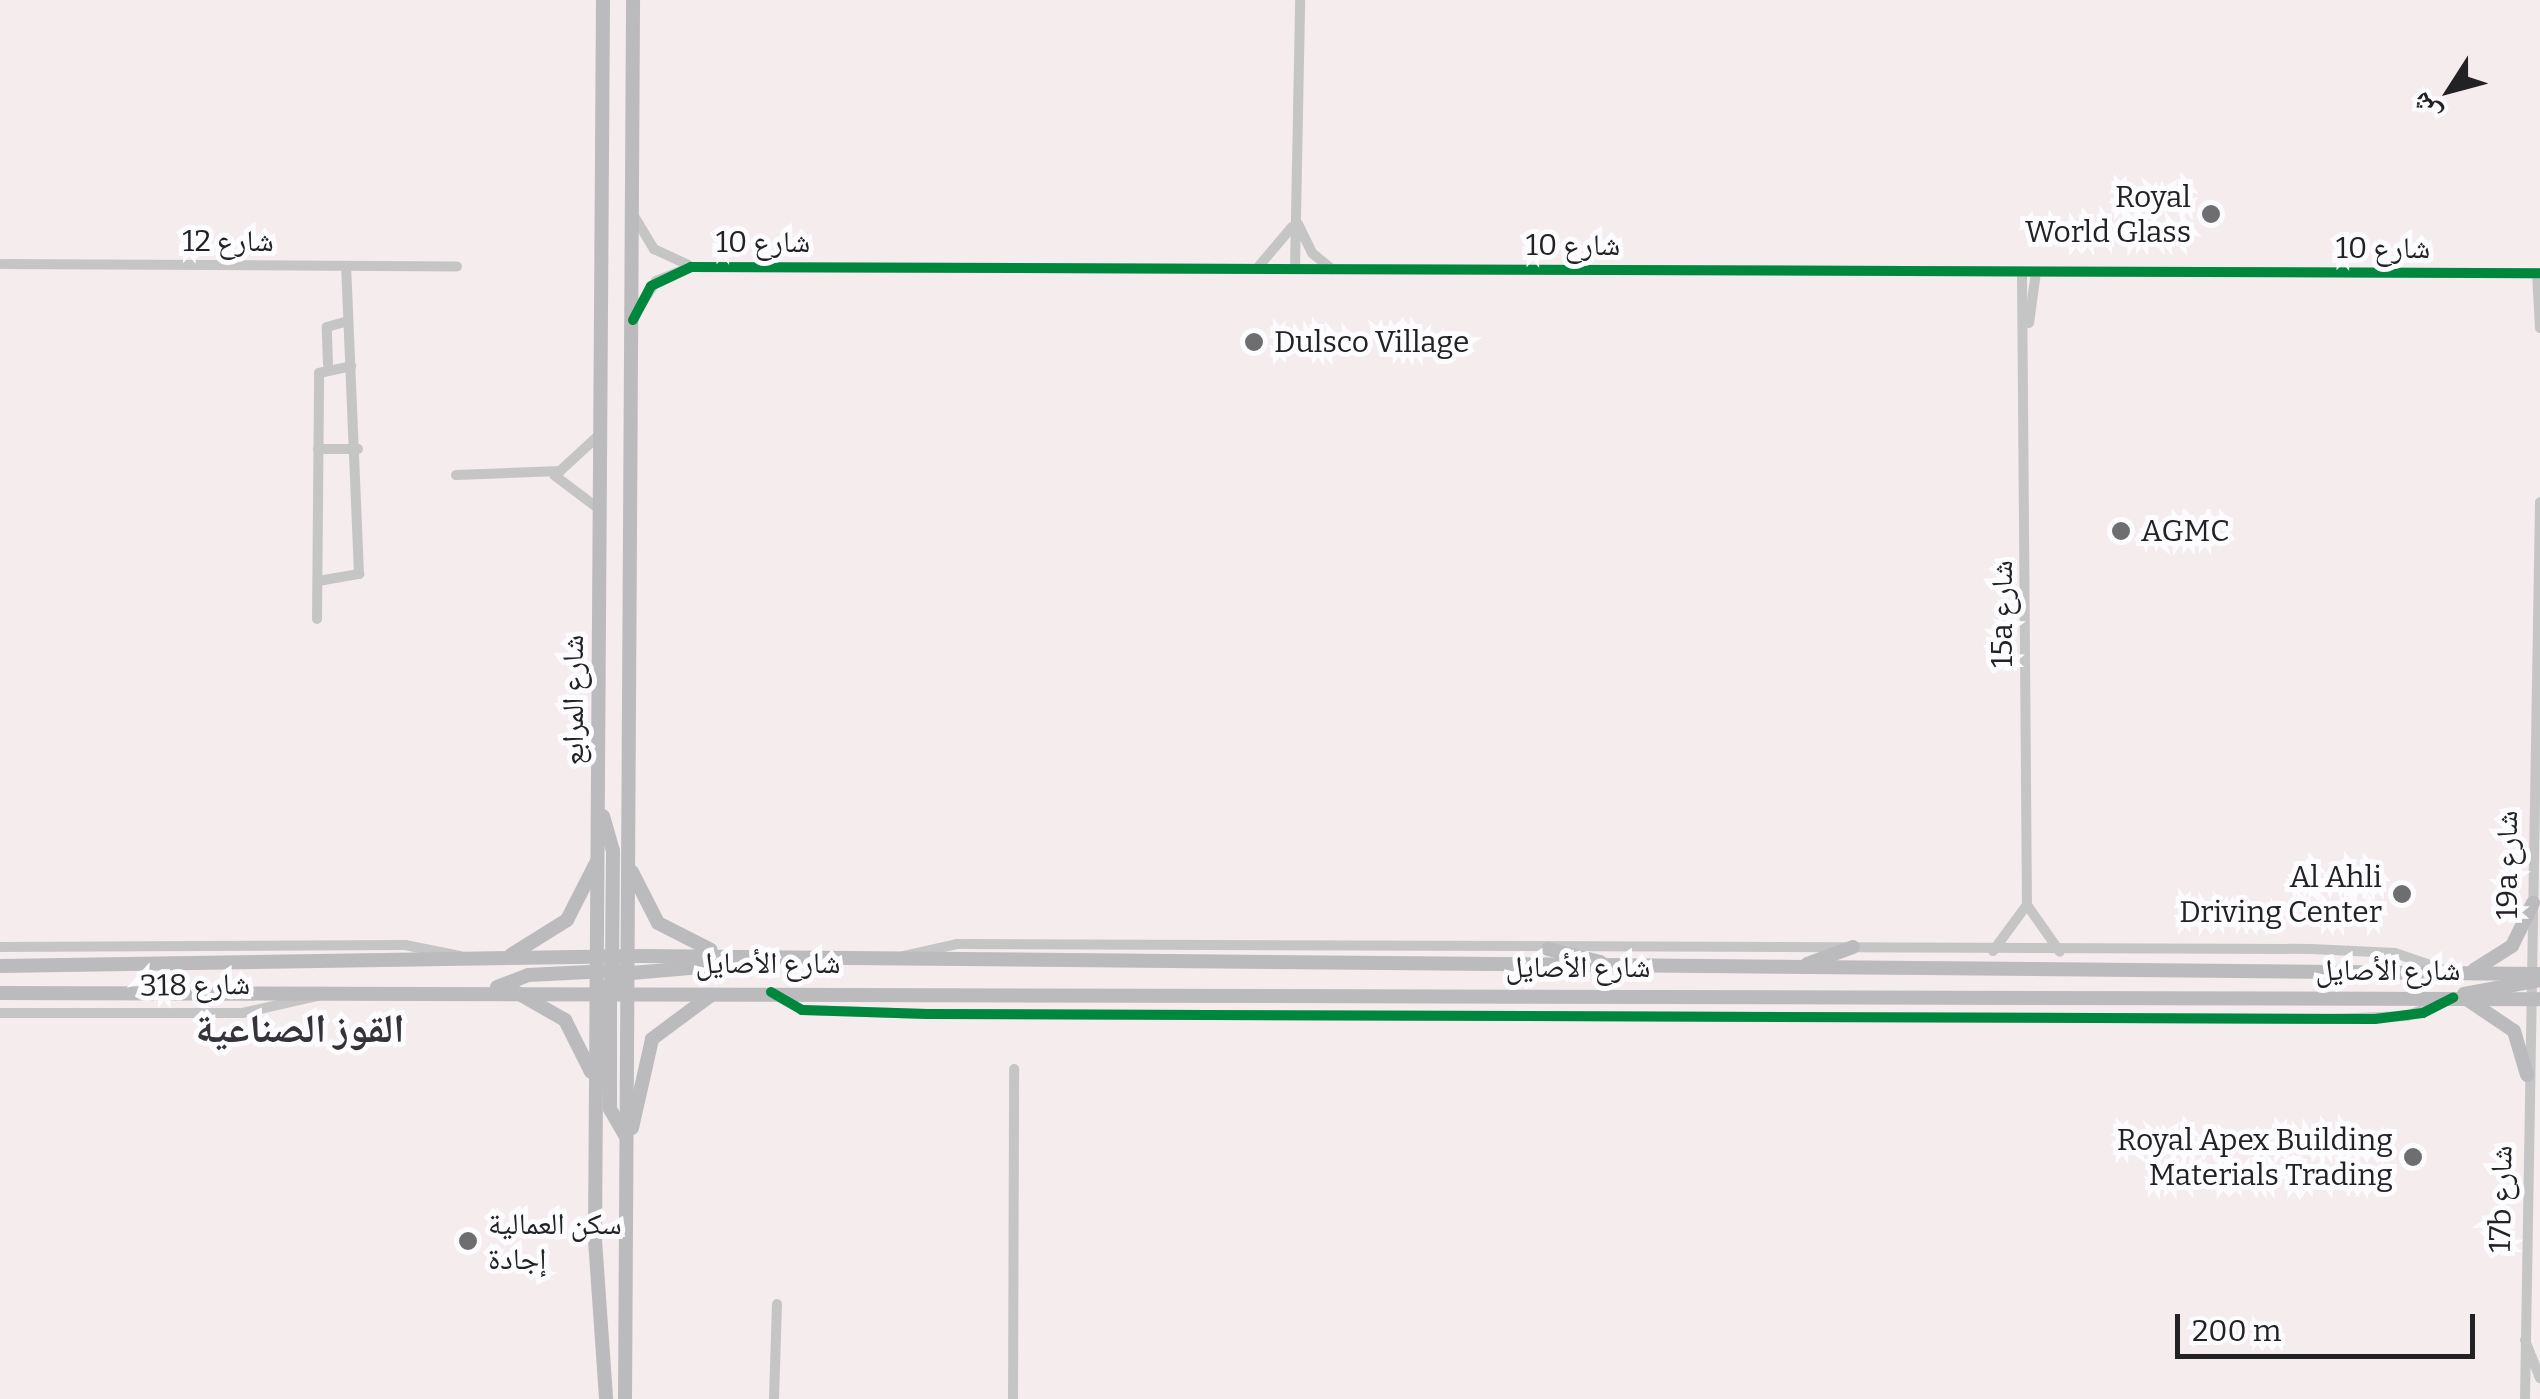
<!DOCTYPE html>
<meta charset="utf-8">
<style>
body{margin:0}
#map{position:relative;width:2540px;height:1399px;overflow:hidden;background:#fcfcfd;font-family:Bitter,"Noto Naskh Arabic",serif}
div>[style]{position:absolute}
[style*='--x']{left:calc(var(--x)*1px);top:calc(var(--y)*1px);width:calc(var(--w)*1px);rotate:calc(var(--a)*1deg)}
.industrial>*{inset:0;background:#f4eced}
.street>*{height:10px;margin:-5px;padding:0 5px;transform-origin:5px;border-radius:5px;background:#c6c5c6}
.secondary>*{height:14px;margin:-7px;padding:0 7px;transform-origin:7px;border-radius:7px;background:#bbbabc}
.cycleway>*{height:10px;margin:-5px;padding:0 5px;transform-origin:5px;border-radius:5px;background:#00873e}
.dots>*{width:28px;height:28px;translate:-50% -50%;box-sizing:border-box;border:5px solid #fcfbfe;border-radius:50%}
span{translate:-50% -50%;white-space:nowrap;text-align:center;line-height:1.15;-webkit-text-stroke:10px #fcfbfe;paint-order:stroke}
.poi-label{font-size:30px;color:#222124}
.right{translate:-100% -50%;text-align:right}
.left{translate:0 -50%;text-align:left}
.street-label{font-size:30px;color:#222124}
.district-label{font-size:40px;color:#353239;font-weight:700}
.north{position:absolute;left:2400px;top:40px;width:100px;height:100px;-webkit-text-stroke:8px #fcfbfe;paint-order:stroke;rotate:234deg;font-size:28px;font-weight:700;line-height:40px;text-align:center;color:#222124}
.north::after{content:'';display:block;margin:auto;width:35px;height:45px;background:#222124;clip-path:polygon(50% 0,100% 100%,50% 72%,0 100%)}
.scale{position:absolute;left:2175px;top:1314px;width:300px;height:45px;box-sizing:border-box;border:5px solid #222124;border-top:0;padding-left:12px;font-size:30px;line-height:35px;white-space:nowrap;color:#222124;-webkit-text-stroke:8px #fcfbfe;paint-order:stroke}
</style>
<div id="map">
<div class="industrial">
<div style="clip-path:polygon(0 0,2540px 0,2540px 1399px,0 1399px)"></div>
</div>
<div class="street">
<div style="--x:634;--y:216;--w:39;--a:59"></div>
<div style="--x:654;--y:249;--w:38;--a:25"></div>
<div style="--x:1298;--y:224;--w:32;--a:64"></div>
<div style="--x:1312;--y:253;--w:26;--a:39"></div>
<div style="--x:0;--y:264;--w:457;--a:0.3"></div>
<div style="--x:1259;--y:266;--w:51;--a:-49.8"></div>
<div style="--x:1295;--y:269;--w:269;--a:-88.9"></div>
<div style="--x:2022;--y:272;--w:633;--a:89.55"></div>
<div style="--x:2027;--y:905;--w:57;--a:54.9"></div>
<div style="--x:2537;--y:273;--w:55;--a:86.9"></div>
<div style="--x:634;--y:316;--w:41;--a:-57.8"></div>
<div style="--x:656;--y:281;--w:38;--a:-22"></div>
<div style="--x:691;--y:267;--w:1849;--a:0.19"></div>
<div style="--x:2029;--y:323;--w:51;--a:-82.2"></div>
<div style="--x:328;--y:364;--w:37;--a:-92"></div>
<div style="--x:327;--y:327;--w:22;--a:-16"></div>
<div style="--x:318;--y:449;--w:40;--a:0"></div>
<div style="--x:456;--y:475;--w:104;--a:-2.2"></div>
<div style="--x:560;--y:471;--w:52;--a:-42.6"></div>
<div style="--x:554;--y:475;--w:56;--a:37.1"></div>
<div style="--x:318;--y:581;--w:42;--a:-9.7"></div>
<div style="--x:359;--y:574;--w:308;--a:-92.4"></div>
<div style="--x:317;--y:619;--w:246;--a:-89.5"></div>
<div style="--x:319;--y:373;--w:33;--a:-12"></div>
<div style="--x:0;--y:947;--w:405;--a:-0.3"></div>
<div style="--x:405;--y:945;--w:56;--a:11.3"></div>
<div style="--x:1993;--y:951;--w:56;--a:-53.7"></div>
<div style="--x:904;--y:956;--w:54;--a:-12.8"></div>
<div style="--x:957;--y:944;--w:1355;--a:0.21"></div>
<div style="--x:2312;--y:949;--w:83;--a:2.8"></div>
<div style="--x:2395;--y:953;--w:59;--a:18.7"></div>
<div style="--x:773;--y:994;--w:33;--a:29"></div>
<div style="--x:802;--y:1010;--w:125;--a:1.8"></div>
<div style="--x:927;--y:1014;--w:1404;--a:0.2"></div>
<div style="--x:2331;--y:1019;--w:76;--a:-2.3"></div>
<div style="--x:2407;--y:1016;--w:48;--a:-21.8"></div>
<div style="--x:0;--y:1013;--w:242;--a:0"></div>
<div style="--x:242;--y:1013;--w:81;--a:-12.8"></div>
<div style="--x:2525;--y:1340;--w:41;--a:68.5"></div>
<div style="--x:774;--y:1399;--w:95;--a:-88.2"></div>
<div style="--x:1013;--y:1399;--w:330;--a:-89.8"></div>
<div style="--x:2525;--y:1399;--w:897;--a:-89.04"></div>
</div>
<div class="secondary">
<div style="--x:603;--y:0;--w:1240;--a:90.37"></div>
<div style="--x:595;--y:1240;--w:159;--a:86"></div>
<div style="--x:603;--y:816;--w:36;--a:74"></div>
<div style="--x:613;--y:851;--w:112;--a:90.5"></div>
<div style="--x:612;--y:963;--w:30;--a:62"></div>
<div style="--x:632;--y:872;--w:57;--a:63"></div>
<div style="--x:658;--y:923;--w:59;--a:27"></div>
<div style="--x:1548;--y:949;--w:54;--a:14"></div>
<div style="--x:511;--y:955;--w:66;--a:-32"></div>
<div style="--x:567;--y:920;--w:66;--a:-63"></div>
<div style="--x:1807;--y:964;--w:49;--a:-20.3"></div>
<div style="--x:0;--y:966;--w:642;--a:-0.89"></div>
<div style="--x:642;--y:956;--w:1898;--a:0.54"></div>
<div style="--x:2474;--y:970;--w:45;--a:-32.3"></div>
<div style="--x:2512;--y:946;--w:48;--a:-64"></div>
<div style="--x:620;--y:974;--w:142;--a:-4.9"></div>
<div style="--x:610;--y:983;--w:126;--a:90"></div>
<div style="--x:610;--y:1109;--w:32;--a:60"></div>
<div style="--x:497;--y:987;--w:33;--a:-21"></div>
<div style="--x:528;--y:975;--w:80;--a:-2.9"></div>
<div style="--x:514;--y:991;--w:59;--a:29.6"></div>
<div style="--x:565;--y:1020;--w:58;--a:63.4"></div>
<div style="--x:0;--y:993;--w:2540;--a:0.14"></div>
<div style="--x:2464;--y:994;--w:77;--a:-10.4"></div>
<div style="--x:2468;--y:1000;--w:55;--a:34"></div>
<div style="--x:2514;--y:1031;--w:46;--a:73.5"></div>
<div style="--x:632;--y:1128;--w:91;--a:-77.3"></div>
<div style="--x:652;--y:1039;--w:74;--a:-36.7"></div>
<div style="--x:625;--y:1399;--w:1399;--a:-89.67"></div>
</div>
<div class="cycleway">
<div style="--x:633;--y:320;--w:38;--a:-62"></div>
<div style="--x:651;--y:286;--w:44;--a:-25.4"></div>
<div style="--x:691;--y:267;--w:1849;--a:0.19"></div>
<div style="--x:771;--y:992;--w:36;--a:30"></div>
<div style="--x:802;--y:1010;--w:125;--a:1.8"></div>
<div style="--x:927;--y:1014;--w:1448;--a:0.2"></div>
<div style="--x:2375;--y:1019;--w:48;--a:-7.1"></div>
<div style="--x:2423;--y:1013;--w:34;--a:-27"></div>
</div>
<div class="dots">
<div style="left:2211px;top:214px;background:#6e6e70"></div>
<div style="left:1254px;top:342px;background:#6e6e70"></div>
<div style="left:2121px;top:531px;background:#6e6e70"></div>
<div style="left:2402px;top:894px;background:#6e6e70"></div>
<div style="left:2413px;top:1157px;background:#6e6e70"></div>
<div style="left:468px;top:1241px;background:#6e6e70"></div>
</div>
<div class="poi-label">
<span class="right" style="left:2191px;top:214px">Royal<br>World Glass</span>
<span class="left" style="left:1274px;top:342px">Dulsco Village</span>
<span class="left" style="left:2141px;top:531px">AGMC</span>
<span class="right" style="left:2382px;top:894px">Al Ahli<br>Driving Center</span>
<span class="right" style="left:2393px;top:1157px">Royal Apex Building<br>Materials Trading</span>
<span class="left" style="left:488px;top:1241px">سكن العمالية<br>إجادة</span>
</div>
<div class="street-label">
<span style="left:228px;top:241px">شارع 12</span>
<span style="left:763px;top:242px">شارع 10</span>
<span style="left:1573px;top:245px">شارع 10</span>
<span style="left:2383px;top:248px">شارع 10</span>
<span style="left:2002px;top:614px;rotate:-90deg">15a شارع</span>
<span style="left:573px;top:700px;rotate:-90deg">شارع المرابع</span>
<span style="left:2507px;top:865px;rotate:-90deg">19a شارع</span>
<span style="left:768px;top:963px">شارع الأصايل</span>
<span style="left:1578px;top:967px">شارع الأصايل</span>
<span style="left:2388px;top:970px">شارع الأصايل</span>
<span style="left:195px;top:985px;rotate:-1deg">شارع 318</span>
<span style="left:2501px;top:1199px;rotate:-89deg">17b شارع</span>
</div>
<div class="district-label">
<span style="left:300px;top:1029px">القوز الصناعية</span>
</div>
<div class="north">ش</div>
<div class="scale">200 m</div>
</div>
